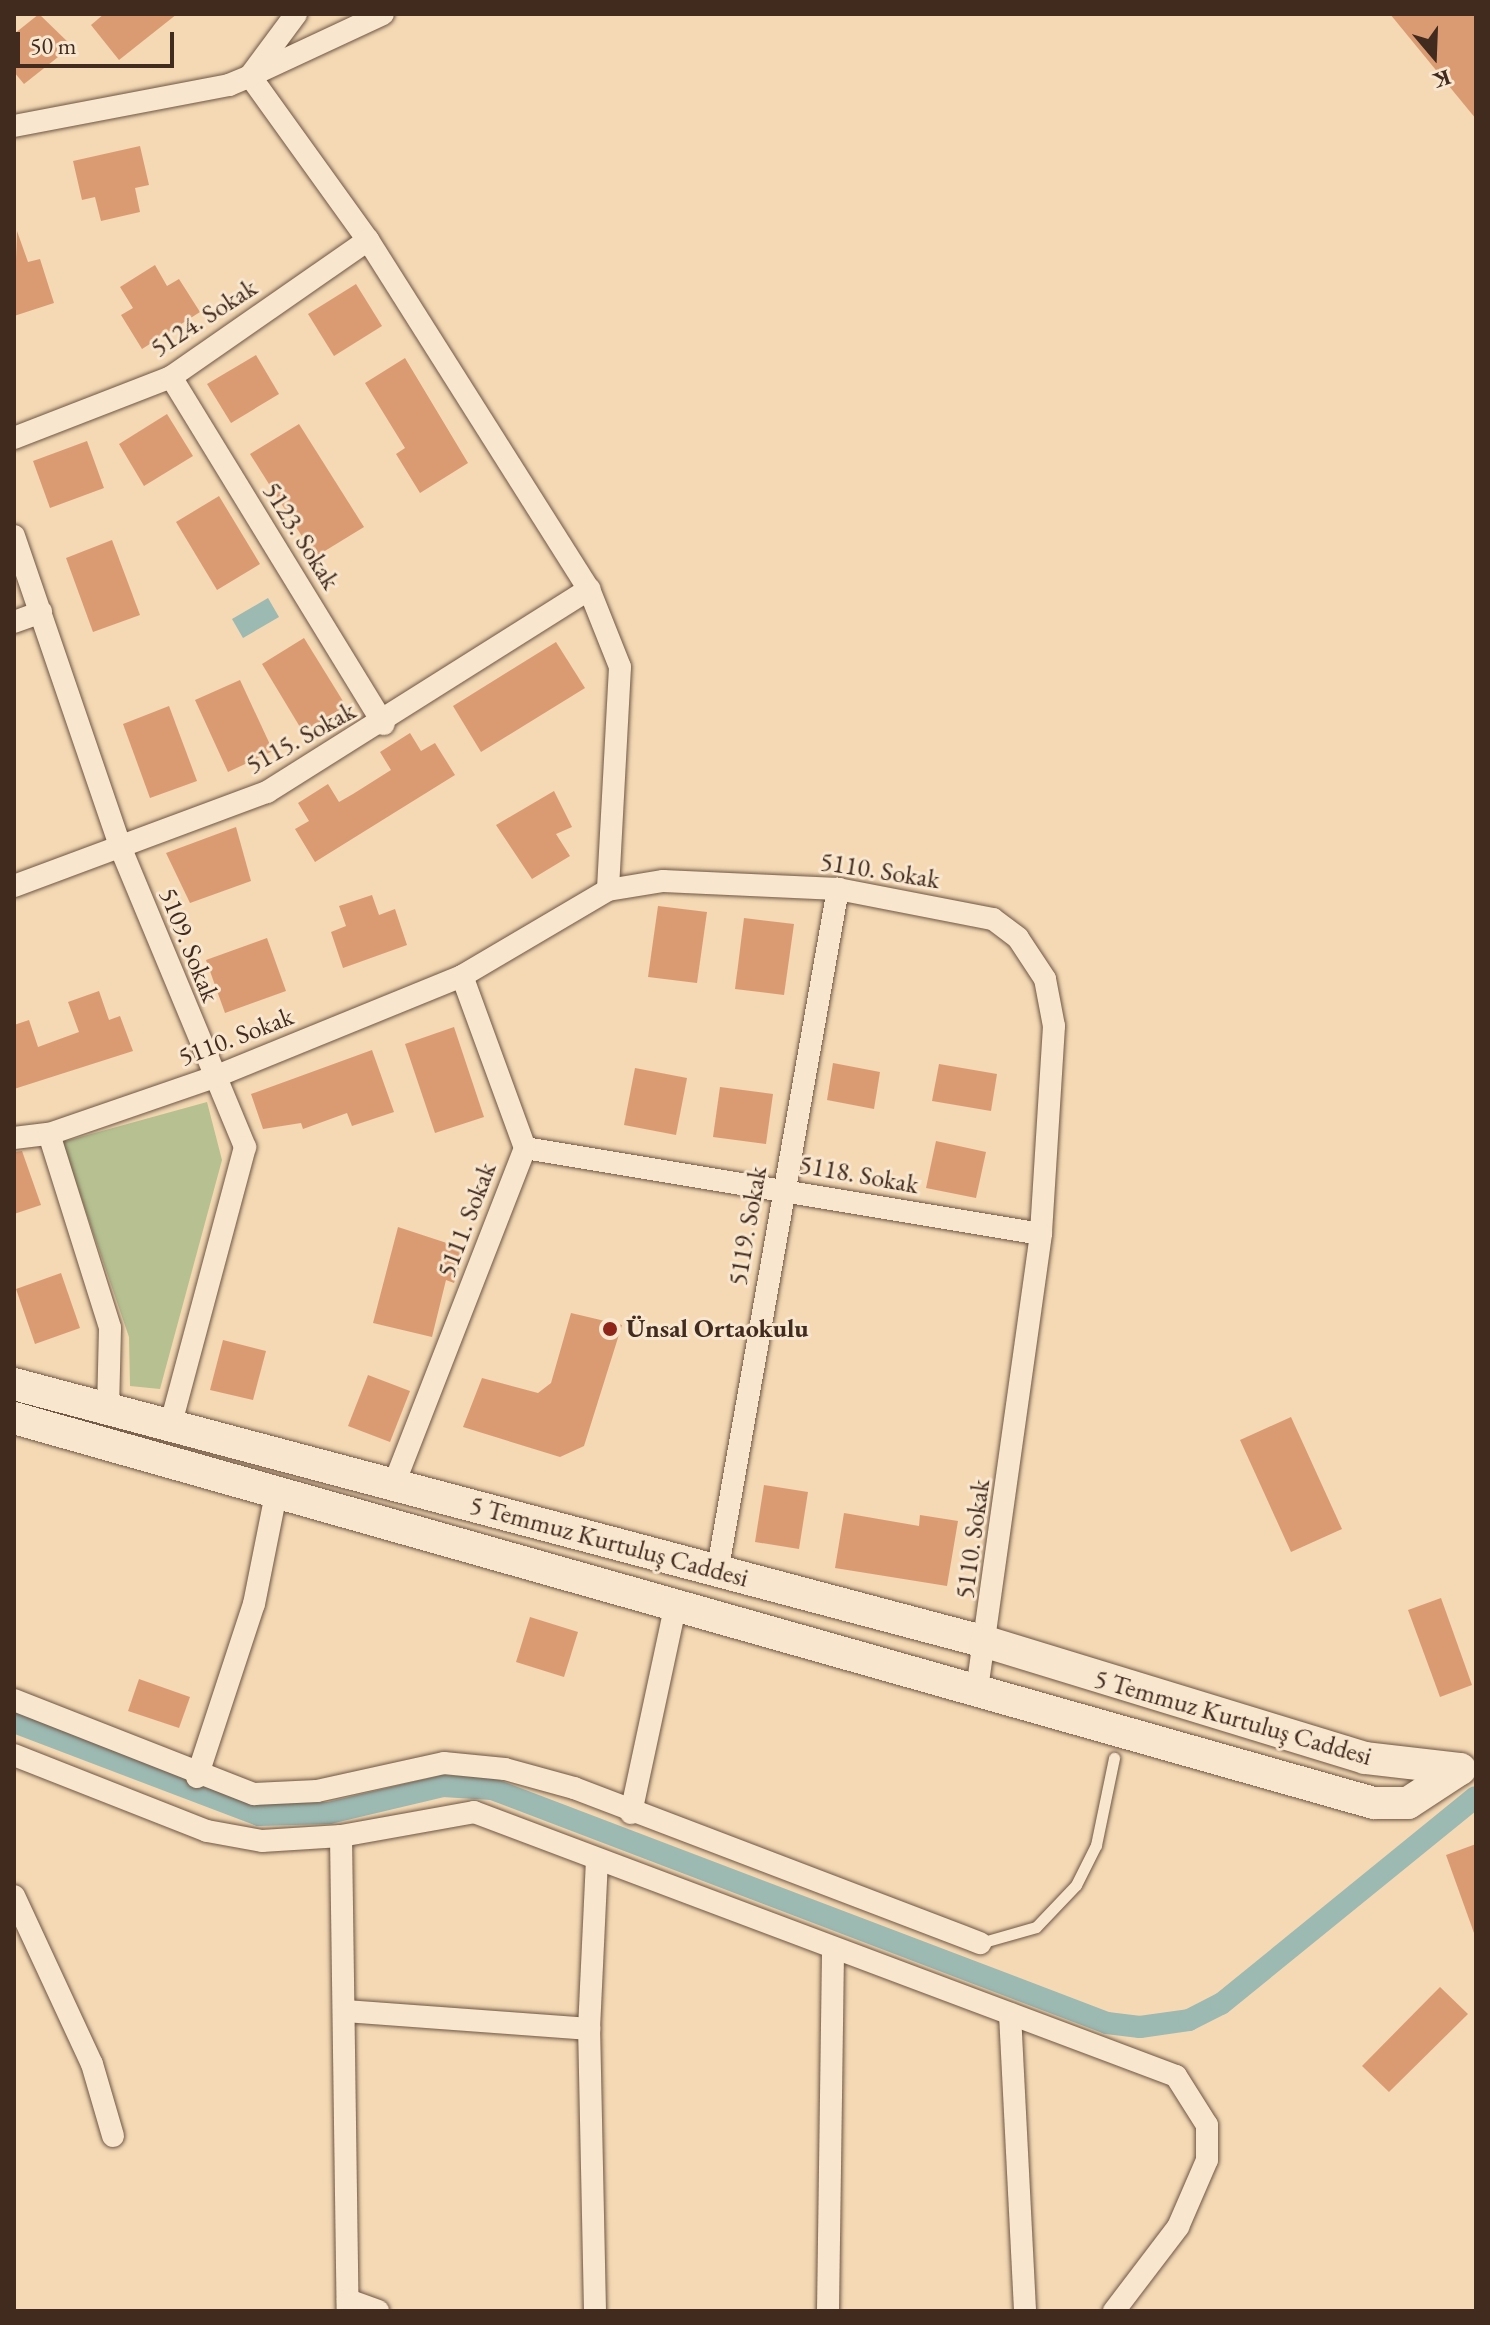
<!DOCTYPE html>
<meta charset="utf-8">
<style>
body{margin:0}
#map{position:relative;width:1490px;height:2325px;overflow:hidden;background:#f4d9b4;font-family:"EB Garamond",serif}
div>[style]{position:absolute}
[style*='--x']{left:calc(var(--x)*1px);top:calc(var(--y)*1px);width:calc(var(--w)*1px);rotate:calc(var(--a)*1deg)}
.green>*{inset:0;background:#b6c091}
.water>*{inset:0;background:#9cb9b2}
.canal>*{height:22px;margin:-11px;padding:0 11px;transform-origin:11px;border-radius:11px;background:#9cb9b2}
.building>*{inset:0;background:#da9b73}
.roads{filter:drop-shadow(0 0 2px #6e5644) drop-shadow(0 0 2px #6e5644)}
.lane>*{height:11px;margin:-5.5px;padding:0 5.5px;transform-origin:5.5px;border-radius:5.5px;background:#f8e6ce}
.street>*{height:22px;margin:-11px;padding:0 11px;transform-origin:11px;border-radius:11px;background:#f8e6ce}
.secondary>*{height:32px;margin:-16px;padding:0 16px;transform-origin:16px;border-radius:16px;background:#f8e6ce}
.dots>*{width:22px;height:22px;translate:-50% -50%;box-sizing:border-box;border:4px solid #f8e6ce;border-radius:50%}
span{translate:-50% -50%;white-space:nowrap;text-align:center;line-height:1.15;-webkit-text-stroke:6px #f8e6ce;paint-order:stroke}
.street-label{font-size:26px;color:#412a1e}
.poi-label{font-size:26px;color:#412a1e;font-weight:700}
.left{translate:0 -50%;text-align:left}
.frame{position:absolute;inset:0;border:16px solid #412a1e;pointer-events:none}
.north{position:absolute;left:1394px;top:16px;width:80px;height:80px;-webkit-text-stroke:6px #f8e6ce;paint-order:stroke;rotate:161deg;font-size:22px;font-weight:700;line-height:32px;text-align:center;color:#412a1e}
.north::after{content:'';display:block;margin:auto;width:28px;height:36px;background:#412a1e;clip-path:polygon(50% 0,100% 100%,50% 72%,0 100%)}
.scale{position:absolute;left:16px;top:32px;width:158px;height:36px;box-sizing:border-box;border:4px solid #412a1e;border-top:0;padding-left:10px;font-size:24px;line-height:28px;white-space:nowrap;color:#412a1e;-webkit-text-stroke:6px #f8e6ce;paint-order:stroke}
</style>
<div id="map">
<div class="green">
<div style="clip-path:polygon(207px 1102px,222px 1160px,160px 1389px,130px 1386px,129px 1337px,62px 1142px)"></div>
</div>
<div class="water">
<div style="clip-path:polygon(268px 598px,279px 617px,243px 638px,232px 619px)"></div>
</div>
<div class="canal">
<div style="--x:14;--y:1722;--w:262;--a:20.8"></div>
<div style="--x:259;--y:1815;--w:70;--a:-1.6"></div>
<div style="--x:329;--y:1813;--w:117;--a:-13.3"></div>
<div style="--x:443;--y:1786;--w:49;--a:3.5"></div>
<div style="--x:492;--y:1789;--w:658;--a:20.83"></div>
<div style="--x:1107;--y:2023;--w:33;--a:7"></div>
<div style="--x:1140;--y:2027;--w:49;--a:-8.1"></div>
<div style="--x:1189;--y:2020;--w:36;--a:-27"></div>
<div style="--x:1221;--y:2004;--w:328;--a:-39.1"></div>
</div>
<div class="building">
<div style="clip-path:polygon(39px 14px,72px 46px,24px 84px,14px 72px,14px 34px)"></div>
<div style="clip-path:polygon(104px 14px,177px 14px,119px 60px,91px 25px)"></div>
<div style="clip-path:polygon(1390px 14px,1476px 14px,1476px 119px)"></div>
<div style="clip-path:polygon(140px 146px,149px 185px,135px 188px,140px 212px,101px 221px,95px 197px,82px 200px,73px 161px)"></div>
<div style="clip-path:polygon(17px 231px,28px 262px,40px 259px,54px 303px,14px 316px)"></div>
<div style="clip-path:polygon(155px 265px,167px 286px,179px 279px,200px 312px,142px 349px,121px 315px,133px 308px,120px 287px)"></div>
<div style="clip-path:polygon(356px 284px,382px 326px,334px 356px,308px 314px)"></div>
<div style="clip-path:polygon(256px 355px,279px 394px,231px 423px,207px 384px)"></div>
<div style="clip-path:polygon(405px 358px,468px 463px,420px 493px,396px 454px,405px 448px,365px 383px)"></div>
<div style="clip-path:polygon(167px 414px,193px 456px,144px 486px,119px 444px)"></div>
<div style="clip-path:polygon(299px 424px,364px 527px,315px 557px,250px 454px)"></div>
<div style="clip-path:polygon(87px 441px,104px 488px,50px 508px,33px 461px)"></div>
<div style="clip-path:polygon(219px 496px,260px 564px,217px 590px,176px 522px)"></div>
<div style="clip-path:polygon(112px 540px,140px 615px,93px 632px,66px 558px)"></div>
<div style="clip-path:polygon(304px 638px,346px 706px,303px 732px,262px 664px)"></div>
<div style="clip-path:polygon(556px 642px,585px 688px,481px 752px,453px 706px)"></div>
<div style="clip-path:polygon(240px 680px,273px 751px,228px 772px,195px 700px)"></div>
<div style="clip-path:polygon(169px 706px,197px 781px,150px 798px,123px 724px)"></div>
<div style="clip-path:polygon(410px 733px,421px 751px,435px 743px,455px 775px,315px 862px,295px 829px,309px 821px,298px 803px,328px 784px,339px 802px,353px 794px,391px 770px,380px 752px)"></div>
<div style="clip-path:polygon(554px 791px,572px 827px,556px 834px,570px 856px,532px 879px,496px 825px)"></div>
<div style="clip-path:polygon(236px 827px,251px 881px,190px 903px,166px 853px)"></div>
<div style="clip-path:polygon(372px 895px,379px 915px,395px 909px,407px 945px,343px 968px,331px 932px,346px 926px,339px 906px)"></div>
<div style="clip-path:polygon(658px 906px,707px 912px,697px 983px,648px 977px)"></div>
<div style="clip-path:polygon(744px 918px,794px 924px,784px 995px,735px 989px)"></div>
<div style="clip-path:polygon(267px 938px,286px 991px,225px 1013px,206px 960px)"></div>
<div style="clip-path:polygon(99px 991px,109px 1020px,120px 1016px,133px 1051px,14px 1089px,14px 1025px,29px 1020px,38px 1047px,79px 1032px,68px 1002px)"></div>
<div style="clip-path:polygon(454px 1027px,484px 1117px,435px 1133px,405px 1044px)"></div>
<div style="clip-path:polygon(372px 1050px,394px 1112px,352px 1126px,347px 1113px,303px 1129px,301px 1123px,263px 1129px,251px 1094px)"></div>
<div style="clip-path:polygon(833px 1063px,880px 1072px,874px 1109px,827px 1100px)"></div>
<div style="clip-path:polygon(939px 1064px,997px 1074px,991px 1111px,932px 1101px)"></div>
<div style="clip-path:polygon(635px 1068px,687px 1078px,676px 1135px,624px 1125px)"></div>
<div style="clip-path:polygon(720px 1087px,773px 1094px,766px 1144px,713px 1137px)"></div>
<div style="clip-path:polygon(936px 1141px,986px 1152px,976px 1198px,926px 1188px)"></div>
<div style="clip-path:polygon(22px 1151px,41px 1205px,14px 1214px,14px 1152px)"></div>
<div style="clip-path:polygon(398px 1227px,465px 1249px,454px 1283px,446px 1280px,432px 1337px,373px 1323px)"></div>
<div style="clip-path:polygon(61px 1273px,80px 1328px,35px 1344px,16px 1289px)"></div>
<div style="clip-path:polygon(571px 1313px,622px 1325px,584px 1446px,560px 1457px,463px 1427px,482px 1378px,538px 1393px,551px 1383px)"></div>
<div style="clip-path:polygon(223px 1340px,266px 1351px,253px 1400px,210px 1390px)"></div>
<div style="clip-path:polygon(368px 1375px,410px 1391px,390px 1442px,348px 1426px)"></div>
<div style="clip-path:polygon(1291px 1417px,1342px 1529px,1291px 1552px,1240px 1440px)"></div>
<div style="clip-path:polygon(764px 1485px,808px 1492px,799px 1549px,755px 1542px)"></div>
<div style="clip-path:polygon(844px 1513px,919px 1526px,920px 1515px,958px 1521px,947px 1586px,835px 1568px)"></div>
<div style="clip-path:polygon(1441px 1598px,1472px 1685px,1440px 1697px,1408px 1610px)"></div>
<div style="clip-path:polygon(530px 1617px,578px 1632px,564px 1677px,516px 1662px)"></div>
<div style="clip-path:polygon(139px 1679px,190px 1697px,179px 1728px,128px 1711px)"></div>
<div style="clip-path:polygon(1476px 1844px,1476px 1932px,1474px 1933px,1446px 1855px)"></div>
<div style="clip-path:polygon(1440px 1987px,1468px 2014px,1389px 2092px,1362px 2066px)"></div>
</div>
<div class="roads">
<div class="lane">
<div style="--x:980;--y:1943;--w:58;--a:-15.9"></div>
<div style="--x:1036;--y:1927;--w:58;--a:-46.4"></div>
<div style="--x:1076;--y:1885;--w:45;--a:-63.4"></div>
<div style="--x:1096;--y:1845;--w:89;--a:-78.3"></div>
</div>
<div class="street">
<div style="--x:383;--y:14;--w:147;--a:155"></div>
<div style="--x:250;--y:76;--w:202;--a:54.3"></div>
<div style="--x:368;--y:240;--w:413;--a:57.7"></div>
<div style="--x:589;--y:589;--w:84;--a:68.3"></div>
<div style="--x:620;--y:667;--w:223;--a:93.1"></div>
<div style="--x:14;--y:126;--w:219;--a:-10.8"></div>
<div style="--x:229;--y:85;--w:23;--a:-23"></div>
<div style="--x:250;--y:76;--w:77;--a:-53.4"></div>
<div style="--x:171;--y:377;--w:407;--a:58.5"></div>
<div style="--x:14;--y:438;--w:168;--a:-21.2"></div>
<div style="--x:171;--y:377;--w:240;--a:-34.8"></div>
<div style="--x:14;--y:536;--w:331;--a:71.1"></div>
<div style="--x:121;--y:849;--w:323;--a:67.4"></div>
<div style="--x:245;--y:1147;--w:286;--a:105"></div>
<div style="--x:14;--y:622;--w:29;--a:-20"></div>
<div style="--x:14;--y:886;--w:270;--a:-20.4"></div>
<div style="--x:267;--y:792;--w:381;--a:-32.2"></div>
<div style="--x:49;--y:1134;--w:203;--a:72.5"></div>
<div style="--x:110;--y:1328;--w:81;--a:91.4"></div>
<div style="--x:14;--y:1138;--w:35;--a:-7"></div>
<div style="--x:49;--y:1134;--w:172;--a:-19"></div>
<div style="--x:212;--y:1078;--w:270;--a:-22.2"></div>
<div style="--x:462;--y:976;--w:169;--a:-30.5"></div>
<div style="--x:608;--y:890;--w:56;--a:-9.3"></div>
<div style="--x:663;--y:881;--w:175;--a:2.6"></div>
<div style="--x:838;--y:889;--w:158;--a:11"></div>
<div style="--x:993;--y:919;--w:31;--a:37"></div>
<div style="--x:1018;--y:938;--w:49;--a:56.6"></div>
<div style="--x:1045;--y:979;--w:48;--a:79.2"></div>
<div style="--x:1054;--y:1026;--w:208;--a:93.6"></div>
<div style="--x:1041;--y:1234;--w:460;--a:98"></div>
<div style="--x:525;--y:1148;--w:523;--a:9.46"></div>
<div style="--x:394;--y:1484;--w:361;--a:-68.7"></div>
<div style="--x:525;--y:1148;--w:183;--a:-110.1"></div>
<div style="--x:717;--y:1573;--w:695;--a:-79.97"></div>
<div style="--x:14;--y:1700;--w:258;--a:21.4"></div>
<div style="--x:254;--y:1794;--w:63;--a:-2.7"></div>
<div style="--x:317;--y:1791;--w:130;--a:-12.4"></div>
<div style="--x:444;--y:1763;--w:61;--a:5.6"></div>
<div style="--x:505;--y:1769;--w:72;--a:15.4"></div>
<div style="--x:574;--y:1788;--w:435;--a:20.9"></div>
<div style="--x:14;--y:1755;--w:207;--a:21.5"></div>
<div style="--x:207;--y:1831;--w:56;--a:10.3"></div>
<div style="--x:262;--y:1841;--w:79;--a:-3.6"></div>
<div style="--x:341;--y:1836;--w:135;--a:-10.2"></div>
<div style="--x:474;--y:1812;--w:750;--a:20.61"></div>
<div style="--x:1176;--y:2076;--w:58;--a:57.7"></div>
<div style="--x:1207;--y:2125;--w:35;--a:90"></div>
<div style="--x:1207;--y:2160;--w:73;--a:113.4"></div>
<div style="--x:1178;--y:2227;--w:106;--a:127.3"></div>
<div style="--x:197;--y:1777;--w:182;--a:-71.8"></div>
<div style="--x:254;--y:1604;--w:112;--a:-78.7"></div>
<div style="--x:631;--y:1813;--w:210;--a:-77.9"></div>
<div style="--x:341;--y:1836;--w:475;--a:89.2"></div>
<div style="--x:14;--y:1896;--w:185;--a:65.1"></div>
<div style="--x:92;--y:2064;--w:75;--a:73.7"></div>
<div style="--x:346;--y:2011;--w:244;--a:4.2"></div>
<div style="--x:1010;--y:2014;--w:297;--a:87.1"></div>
<div style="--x:348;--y:2300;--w:32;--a:20"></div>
<div style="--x:595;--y:2311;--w:282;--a:-91.2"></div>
<div style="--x:589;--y:2029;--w:169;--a:-87.3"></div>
<div style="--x:828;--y:2311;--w:360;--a:-89.2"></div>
</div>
<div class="secondary">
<div style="--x:14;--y:1384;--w:1006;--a:14.87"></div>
<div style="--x:986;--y:1642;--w:396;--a:17"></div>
<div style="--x:1365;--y:1758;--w:96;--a:6.6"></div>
<div style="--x:14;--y:1418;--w:1413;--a:15.81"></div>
<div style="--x:1374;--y:1803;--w:34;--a:0"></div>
<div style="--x:1408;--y:1803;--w:62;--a:-33.2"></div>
</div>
</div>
<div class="dots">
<div style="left:610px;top:1329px;background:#8f2418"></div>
</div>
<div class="street-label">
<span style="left:204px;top:318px;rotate:-33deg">5124. Sokak</span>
<span style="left:301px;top:536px;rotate:58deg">5123. Sokak</span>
<span style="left:301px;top:738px;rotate:-29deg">5115. Sokak</span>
<span style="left:880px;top:871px;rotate:9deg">5110. Sokak</span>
<span style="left:189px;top:945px;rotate:68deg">5109. Sokak</span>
<span style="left:236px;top:1037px;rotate:-21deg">5110. Sokak</span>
<span style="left:859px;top:1175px;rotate:10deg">5118. Sokak</span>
<span style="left:467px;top:1220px;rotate:-69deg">5111. Sokak</span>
<span style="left:748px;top:1226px;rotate:-80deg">5119. Sokak</span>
<span style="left:973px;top:1539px;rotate:-82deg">5110. Sokak</span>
<span style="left:609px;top:1542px;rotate:15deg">5 Temmuz Kurtuluş Caddesi</span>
<span style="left:1233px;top:1718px;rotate:16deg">5 Temmuz Kurtuluş Caddesi</span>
</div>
<div class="poi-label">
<span class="left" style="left:626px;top:1329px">Ünsal Ortaokulu</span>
</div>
<div class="frame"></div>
<div class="north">K</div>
<div class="scale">50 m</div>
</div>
